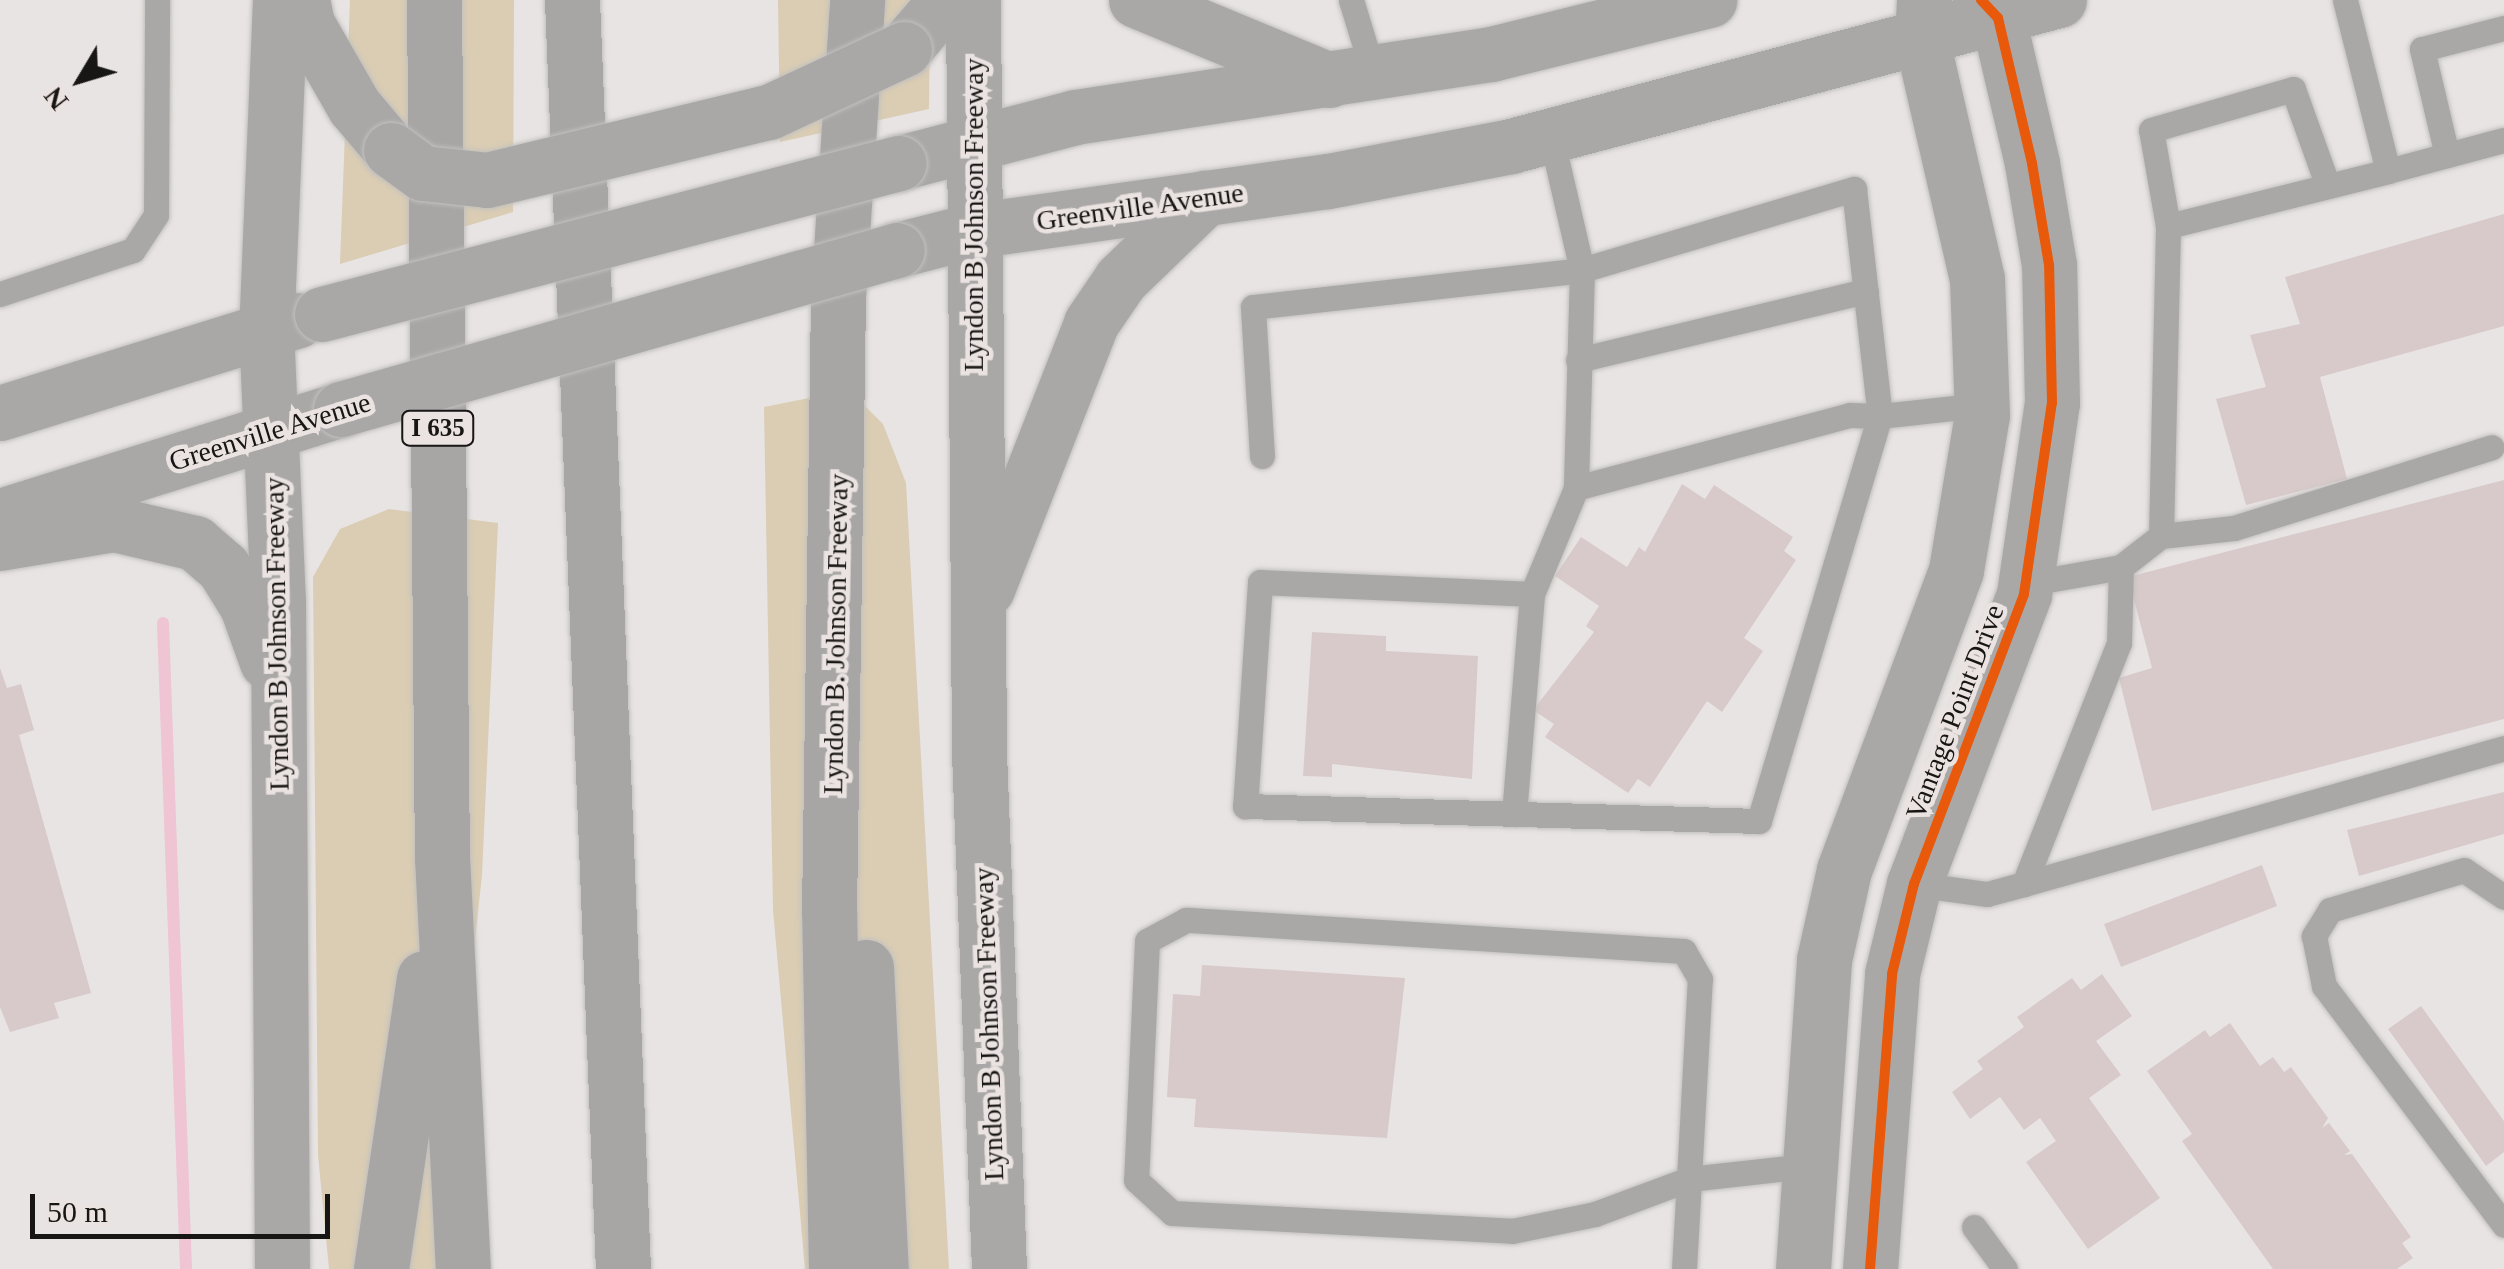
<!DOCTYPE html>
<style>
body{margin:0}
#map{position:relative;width:2504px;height:1269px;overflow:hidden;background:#e8e4e3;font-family:"Times New Roman",serif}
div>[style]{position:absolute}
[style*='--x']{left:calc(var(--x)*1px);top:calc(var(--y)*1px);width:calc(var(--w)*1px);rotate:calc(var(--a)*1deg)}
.green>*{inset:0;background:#dacdb4}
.stream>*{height:12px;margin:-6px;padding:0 6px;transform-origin:6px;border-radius:6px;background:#efc4d3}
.building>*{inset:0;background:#d8caca}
.roads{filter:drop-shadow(0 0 2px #c2c0bf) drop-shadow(0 0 2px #c2c0bf)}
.service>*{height:25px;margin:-12.5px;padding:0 12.5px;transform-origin:12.5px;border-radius:12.5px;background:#aaa8a7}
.tertiary>*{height:55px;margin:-27.5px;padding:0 27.5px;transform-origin:27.5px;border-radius:27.5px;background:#aaa8a7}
.secondary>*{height:55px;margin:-27.5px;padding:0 27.5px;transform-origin:27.5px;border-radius:27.5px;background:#a9a8a7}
.motorway>*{height:55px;margin:-27.5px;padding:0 27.5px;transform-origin:27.5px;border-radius:27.5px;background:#a7a6a5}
.bridges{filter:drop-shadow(0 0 2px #c2c0bf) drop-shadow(0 0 2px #c2c0bf)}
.secondary-bridge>*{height:55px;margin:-27.5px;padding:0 27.5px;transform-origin:27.5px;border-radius:27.5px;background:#a9a8a7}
.cycleway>*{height:10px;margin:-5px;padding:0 5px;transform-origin:5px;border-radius:5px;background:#e8590c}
span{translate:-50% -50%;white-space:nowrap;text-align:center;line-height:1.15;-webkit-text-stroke:9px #eae3e1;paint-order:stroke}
.shield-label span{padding:2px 8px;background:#eae3e1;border:2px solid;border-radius:8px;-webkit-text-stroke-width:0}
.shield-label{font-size:25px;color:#181615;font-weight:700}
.street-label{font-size:28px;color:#181615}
.north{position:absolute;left:30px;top:30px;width:100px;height:100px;-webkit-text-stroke:8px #eae3e1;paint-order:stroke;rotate:232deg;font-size:28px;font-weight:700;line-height:40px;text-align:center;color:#181615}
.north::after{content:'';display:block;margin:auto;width:35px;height:45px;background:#181615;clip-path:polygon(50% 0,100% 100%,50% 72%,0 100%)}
.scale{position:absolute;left:30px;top:1194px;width:300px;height:45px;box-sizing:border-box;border:5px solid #181615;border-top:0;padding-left:12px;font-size:30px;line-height:35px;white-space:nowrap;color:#181615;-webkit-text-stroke:8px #eae3e1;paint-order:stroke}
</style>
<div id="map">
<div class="green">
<div style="clip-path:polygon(350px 0,514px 0,513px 212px,340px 264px)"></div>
<div style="clip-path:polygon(778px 0,930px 0,929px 109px,780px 142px)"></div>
<div style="clip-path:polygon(849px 390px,883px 424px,906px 483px,949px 1269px,805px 1269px,773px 910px,764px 407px)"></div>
<div style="clip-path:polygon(389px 509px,498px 523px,482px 875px,440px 1269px,329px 1269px,318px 1155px,313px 577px,340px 529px)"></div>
</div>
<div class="stream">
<div style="--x:163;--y:623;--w:646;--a:87.96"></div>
</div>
<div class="building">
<div style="clip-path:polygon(2504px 214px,2504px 326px,2320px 377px,2347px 479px,2246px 505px,2216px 399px,2266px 387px,2250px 335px,2300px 324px,2285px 277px)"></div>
<div style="clip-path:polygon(2504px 480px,2504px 719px,2152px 811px,2119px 678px,2152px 668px,2128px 577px)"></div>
<div style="clip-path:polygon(1682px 484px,1705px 499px,1714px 485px,1793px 537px,1784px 551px,1796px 560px,1744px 638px,1763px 651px,1722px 712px,1707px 701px,1650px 787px,1638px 779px,1628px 793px,1545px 737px,1554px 724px,1533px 710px,1594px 632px,1586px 626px,1599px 606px,1555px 576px,1581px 537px,1627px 567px,1639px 547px,1645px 552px)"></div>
<div style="clip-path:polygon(1312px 632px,1386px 636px,1386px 651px,1478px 656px,1472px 779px,1332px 764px,1332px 777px,1303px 776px)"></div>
<div style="clip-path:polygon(0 668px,7px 688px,21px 684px,34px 730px,19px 735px,91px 993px,54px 1003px,59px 1018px,10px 1032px,0 1007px)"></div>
<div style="clip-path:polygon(2504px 792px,2504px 834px,2359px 876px,2347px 830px)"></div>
<div style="clip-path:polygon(2262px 865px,2277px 906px,2121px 967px,2104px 924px)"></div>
<div style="clip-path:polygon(1202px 965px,1405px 978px,1387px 1138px,1194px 1127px,1196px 1099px,1167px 1097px,1173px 994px,1200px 996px)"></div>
<div style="clip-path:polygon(2102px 974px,2132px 1016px,2096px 1041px,2121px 1075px,2089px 1098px,2160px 1198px,2088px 1249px,2026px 1162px,2056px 1141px,2040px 1118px,2024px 1130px,2000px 1097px,1970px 1119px,1952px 1092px,1983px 1069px,1977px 1061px,2024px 1027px,2017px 1017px,2072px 978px,2081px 990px)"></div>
<div style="clip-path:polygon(2421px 1006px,2504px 1121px,2504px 1152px,2486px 1166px,2388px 1029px)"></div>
<div style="clip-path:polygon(2230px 1023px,2260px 1066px,2273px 1057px,2284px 1072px,2291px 1067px,2328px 1118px,2322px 1128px,2329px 1123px,2350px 1151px,2344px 1155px,2352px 1154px,2411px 1237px,2402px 1243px,2413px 1258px,2397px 1269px,2273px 1269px,2182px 1141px,2192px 1134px,2147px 1071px,2205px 1030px,2210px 1037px)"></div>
</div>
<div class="roads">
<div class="service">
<div style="--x:1351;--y:0;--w:78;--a:73"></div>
<div style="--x:2345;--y:0;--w:176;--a:75.9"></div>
<div style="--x:2388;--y:171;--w:120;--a:-15"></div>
<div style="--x:1551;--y:136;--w:138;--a:77"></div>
<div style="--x:1582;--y:270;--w:218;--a:91.6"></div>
<div style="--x:2447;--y:155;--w:109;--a:-103.3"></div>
<div style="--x:2422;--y:49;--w:85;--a:-14.4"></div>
<div style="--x:2168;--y:226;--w:97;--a:-100"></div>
<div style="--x:2151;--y:130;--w:148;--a:-16.1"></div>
<div style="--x:2293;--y:89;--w:103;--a:70.2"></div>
<div style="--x:0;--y:294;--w:140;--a:-18.3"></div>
<div style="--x:133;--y:250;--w:42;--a:-56.7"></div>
<div style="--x:156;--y:215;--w:215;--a:-89.7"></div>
<div style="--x:1578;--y:360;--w:296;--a:-13.5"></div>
<div style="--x:1262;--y:456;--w:149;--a:-93.5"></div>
<div style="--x:1253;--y:307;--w:331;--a:-6.4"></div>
<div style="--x:1582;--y:270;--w:284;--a:-16.6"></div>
<div style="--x:1854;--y:189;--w:228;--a:83.5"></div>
<div style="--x:1880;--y:416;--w:30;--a:-178"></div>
<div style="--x:1850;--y:415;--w:284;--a:165.1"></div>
<div style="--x:1576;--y:488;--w:115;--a:112.5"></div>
<div style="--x:1532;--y:594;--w:272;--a:-177.5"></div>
<div style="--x:1260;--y:582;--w:225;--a:93.8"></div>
<div style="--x:1245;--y:806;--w:514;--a:1.67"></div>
<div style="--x:1759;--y:821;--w:423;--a:-73.4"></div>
<div style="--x:1880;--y:416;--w:102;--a:-6.2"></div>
<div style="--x:2161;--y:536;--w:73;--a:-6.3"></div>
<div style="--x:2234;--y:528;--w:270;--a:-17.4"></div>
<div style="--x:2025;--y:584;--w:97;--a:-10"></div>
<div style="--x:2121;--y:567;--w:51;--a:-37.8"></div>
<div style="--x:2161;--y:536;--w:310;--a:-88.7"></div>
<div style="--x:2168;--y:226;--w:227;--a:-14"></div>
<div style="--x:1514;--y:814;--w:221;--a:-85.3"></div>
<div style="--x:1914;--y:884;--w:74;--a:7.8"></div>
<div style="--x:1987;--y:894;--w:38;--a:-15"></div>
<div style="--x:2024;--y:884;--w:259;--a:-68.5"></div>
<div style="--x:2119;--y:643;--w:76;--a:-88.5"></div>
<div style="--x:2024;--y:884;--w:499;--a:-15.8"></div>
<div style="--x:2504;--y:897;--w:48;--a:-146"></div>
<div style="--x:2464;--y:870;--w:140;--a:163.4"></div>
<div style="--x:2330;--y:910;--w:31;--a:122"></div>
<div style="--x:2314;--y:936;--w:51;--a:78.7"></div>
<div style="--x:2324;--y:986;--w:299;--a:53"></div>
<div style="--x:1974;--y:1227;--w:52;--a:53.6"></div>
<div style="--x:1684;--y:1269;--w:90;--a:-86.8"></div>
<div style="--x:1689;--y:1179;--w:200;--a:-86.9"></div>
<div style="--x:1700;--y:979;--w:32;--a:-120"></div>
<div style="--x:1684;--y:951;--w:499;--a:-176.4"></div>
<div style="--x:1186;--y:920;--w:44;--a:151.7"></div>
<div style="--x:1147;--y:941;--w:239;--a:92.6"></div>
<div style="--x:1136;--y:1180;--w:49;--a:42.5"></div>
<div style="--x:1172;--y:1213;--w:340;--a:3"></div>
<div style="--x:1512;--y:1231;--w:85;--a:-11.6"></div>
<div style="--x:1595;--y:1214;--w:100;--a:-20.4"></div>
<div style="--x:1689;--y:1179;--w:119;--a:-6.3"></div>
</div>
<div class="tertiary">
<div style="--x:1803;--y:1269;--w:310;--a:-86.1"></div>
<div style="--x:1824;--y:960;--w:92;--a:-77.5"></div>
<div style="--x:1844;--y:870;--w:320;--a:-69.5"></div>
<div style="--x:1956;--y:570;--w:157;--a:-80.5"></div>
<div style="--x:1982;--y:415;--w:136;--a:-92.1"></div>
<div style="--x:1977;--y:279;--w:244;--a:-103"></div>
<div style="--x:1922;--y:41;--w:41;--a:-87.2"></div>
<div style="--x:1870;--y:1269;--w:296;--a:-85.7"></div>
<div style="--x:1892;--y:974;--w:93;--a:-76.3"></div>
<div style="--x:1914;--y:884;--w:310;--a:-69.2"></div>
<div style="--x:2024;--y:594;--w:193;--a:-81.7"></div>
<div style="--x:2052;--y:403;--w:138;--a:-91.2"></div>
<div style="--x:2049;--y:265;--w:103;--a:-99.5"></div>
<div style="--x:2032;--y:163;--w:149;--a:-103.2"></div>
<div style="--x:1998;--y:18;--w:25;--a:-133"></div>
</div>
<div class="secondary">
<div style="--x:280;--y:0;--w:328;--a:92.4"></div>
<div style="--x:266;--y:328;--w:273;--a:87.5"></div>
<div style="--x:278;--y:601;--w:668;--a:89.66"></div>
<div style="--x:302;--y:0;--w:25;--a:78"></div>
<div style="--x:307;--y:24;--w:95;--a:60.2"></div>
<div style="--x:354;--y:106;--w:57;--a:49.9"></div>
<div style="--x:973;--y:0;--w:753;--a:89.54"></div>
<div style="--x:979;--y:753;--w:516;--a:87.78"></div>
<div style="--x:1136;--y:0;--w:209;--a:22.5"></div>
<div style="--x:904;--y:49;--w:65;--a:-49.4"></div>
<div style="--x:899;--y:163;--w:182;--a:-14.6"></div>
<div style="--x:1075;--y:117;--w:421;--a:-8.6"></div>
<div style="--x:1491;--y:54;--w:225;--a:-13.9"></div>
<div style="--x:897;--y:250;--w:76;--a:-14.4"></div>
<div style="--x:971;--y:231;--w:360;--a:-8"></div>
<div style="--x:1328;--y:181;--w:186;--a:-10.8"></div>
<div style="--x:1511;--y:146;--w:567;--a:-14.92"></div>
<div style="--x:0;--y:413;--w:312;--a:-17.3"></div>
<div style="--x:10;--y:513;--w:347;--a:-17.4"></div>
<div style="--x:0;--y:543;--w:116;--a:-9.5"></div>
<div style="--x:114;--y:524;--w:83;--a:13.2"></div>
<div style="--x:195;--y:543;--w:37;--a:41"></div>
<div style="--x:223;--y:567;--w:46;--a:58.4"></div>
<div style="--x:247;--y:606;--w:59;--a:70.3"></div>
<div style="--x:987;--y:589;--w:286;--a:-68.6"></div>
<div style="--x:1091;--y:323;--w:53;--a:-55.7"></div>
<div style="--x:1121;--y:279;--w:117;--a:-44"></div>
</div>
<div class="motorway">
<div style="--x:434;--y:0;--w:857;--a:89.47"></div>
<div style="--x:442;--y:857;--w:413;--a:87.1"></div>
<div style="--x:572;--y:0;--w:1270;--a:87.7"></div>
<div style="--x:866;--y:967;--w:302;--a:87.2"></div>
<div style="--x:381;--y:1269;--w:294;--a:-81.6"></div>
<div style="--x:836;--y:1269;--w:357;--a:-91.1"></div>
<div style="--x:829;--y:912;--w:615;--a:-89.16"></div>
<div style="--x:838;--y:297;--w:298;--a:-86.3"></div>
</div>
</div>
<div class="bridges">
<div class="secondary-bridge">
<div style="--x:391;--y:150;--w:39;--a:36"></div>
<div style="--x:423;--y:173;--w:64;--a:6.2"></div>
<div style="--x:487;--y:180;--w:290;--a:-13.6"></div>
<div style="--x:769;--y:112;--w:149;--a:-25"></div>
<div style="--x:322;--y:314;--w:596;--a:-14.67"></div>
<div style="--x:341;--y:409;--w:578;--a:-15.96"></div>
</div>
</div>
<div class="cycleway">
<div style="--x:1870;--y:1269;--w:296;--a:-85.7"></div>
<div style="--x:1892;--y:974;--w:93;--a:-76.3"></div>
<div style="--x:1914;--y:884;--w:310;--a:-69.2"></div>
<div style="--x:2024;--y:594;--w:193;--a:-81.7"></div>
<div style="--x:2052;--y:403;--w:138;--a:-91.2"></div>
<div style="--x:2049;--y:265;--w:103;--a:-99.5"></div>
<div style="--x:2032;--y:163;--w:149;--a:-103.2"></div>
<div style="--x:1998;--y:18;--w:25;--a:-133"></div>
</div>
<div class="shield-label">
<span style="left:438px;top:428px">I 635</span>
</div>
<div class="street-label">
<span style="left:1140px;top:207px;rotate:-8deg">Greenville Avenue</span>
<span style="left:974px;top:215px;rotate:-90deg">Lyndon B Johnson Freeway</span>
<span style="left:270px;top:432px;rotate:-17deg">Greenville Avenue</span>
<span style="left:277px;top:634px;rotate:-91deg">Lyndon B Johnson Freeway</span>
<span style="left:836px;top:634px;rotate:-89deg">Lyndon B. Johnson Freeway</span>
<span style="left:1955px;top:712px;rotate:-69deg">Vantage Point Drive</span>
<span style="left:989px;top:1024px;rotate:-92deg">Lyndon B Johnson Freeway</span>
</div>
<div class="north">N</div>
<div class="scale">50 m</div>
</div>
